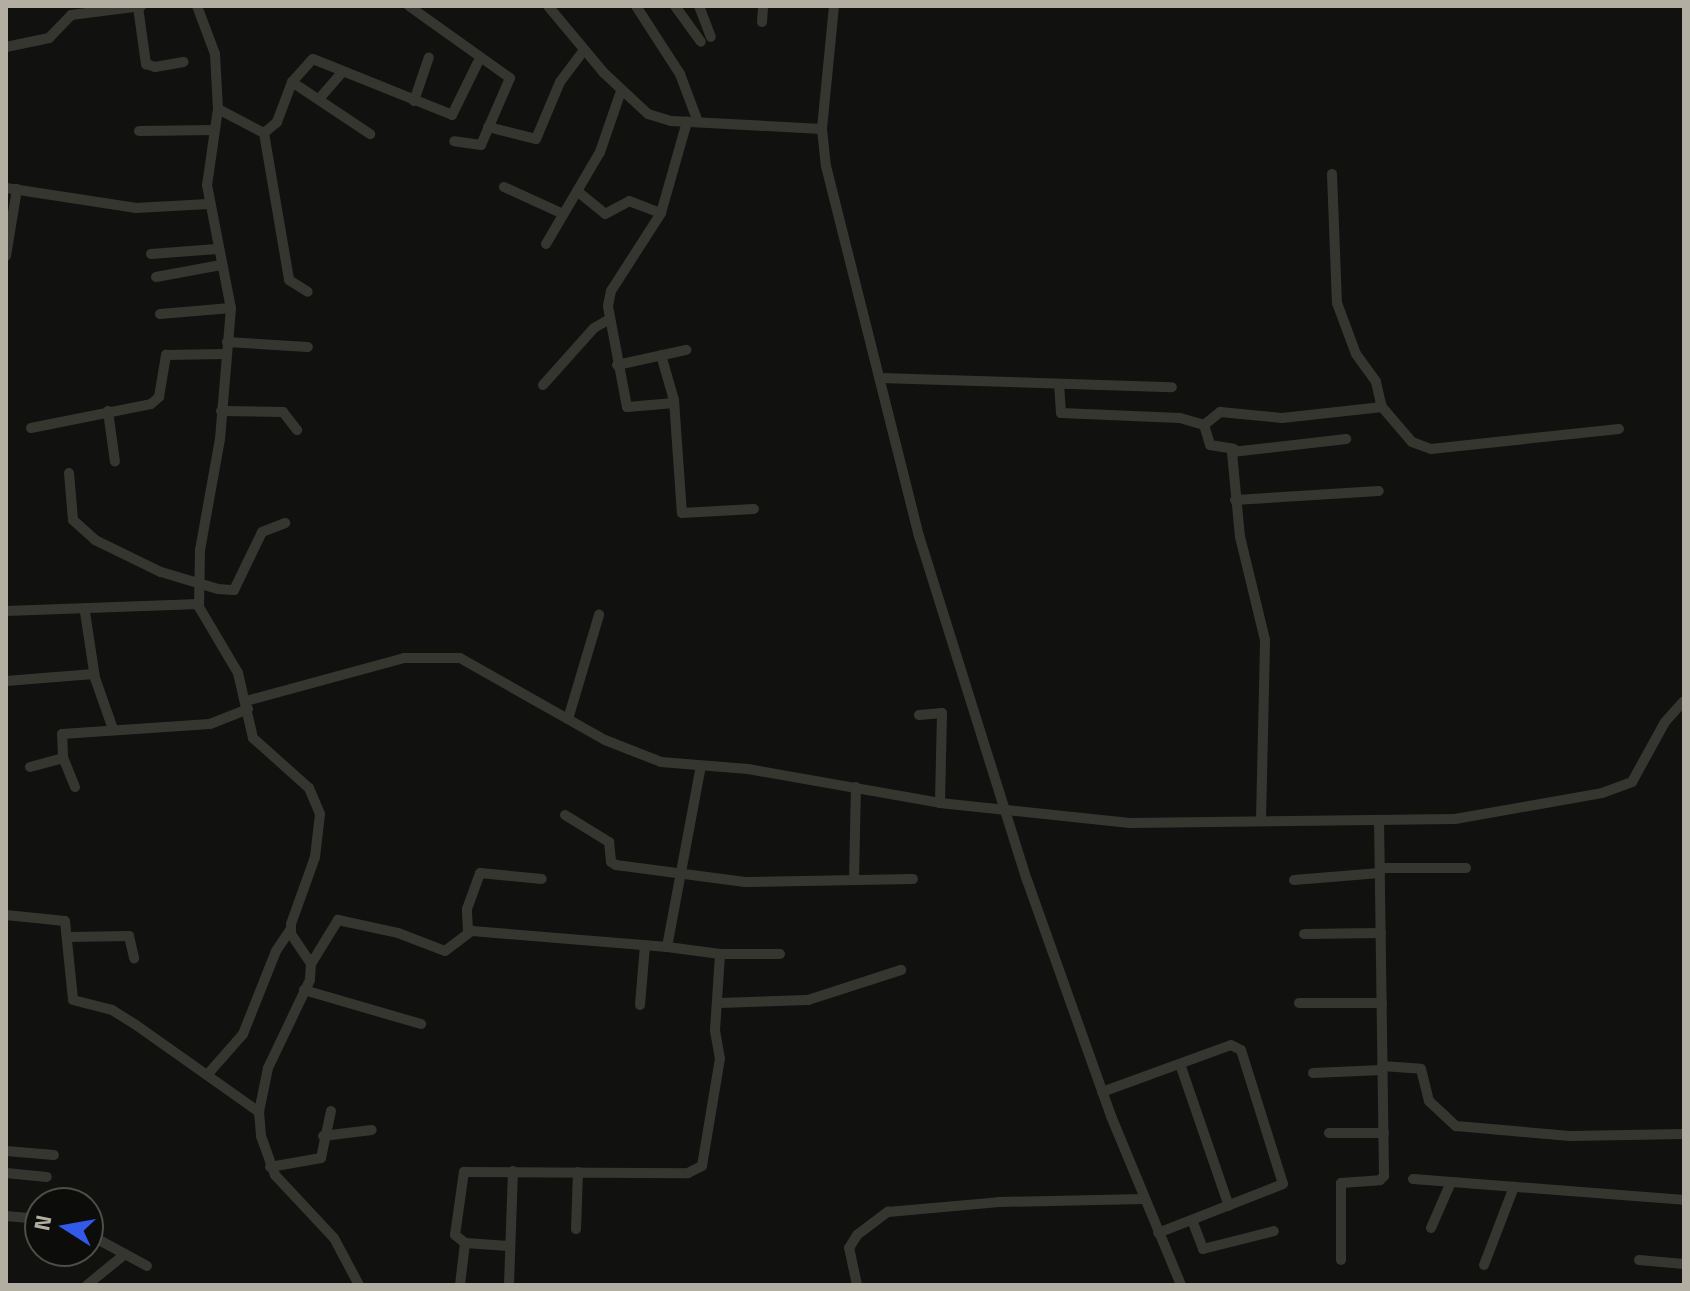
<!DOCTYPE html>
<style>
body{margin:0}
#map{position:relative;width:1690px;height:1291px;overflow:hidden;background:#111110;font-family:"Titillium Web",sans-serif}
div>[style]{position:absolute}
[style*='--x']{left:calc(var(--x)*1px);top:calc(var(--y)*1px);width:calc(var(--w)*1px);rotate:calc(var(--a)*1deg)}
.minor>*{height:10px;margin:-5px;padding:0 5px;transform-origin:5px;border-radius:5px;background:#363631}
span{translate:-50% -50%;white-space:nowrap;text-align:center;line-height:1.15;-webkit-text-stroke:6px #0c0c0b;paint-order:stroke}
.frame{position:absolute;inset:0;border:8px solid #b2afa2;pointer-events:none}
.north{position:absolute;left:24px;top:1187px;width:80px;height:80px;box-sizing:border-box;background:#0c0c0b;border:2px solid #4e4d47;border-radius:50%;rotate:281deg;font-size:22px;font-weight:700;line-height:32px;text-align:center;color:#b2afa2}
.north::after{content:'';display:block;margin:auto;width:28px;height:36px;background:#3259e7;clip-path:polygon(50% 0,100% 100%,50% 72%,0 100%)}
</style>
<div id="map">
<div class="minor">
<div style="--x:197;--y:6;--w:51;--a:69.4"></div>
<div style="--x:215;--y:54;--w:55;--a:86.9"></div>
<div style="--x:218;--y:109;--w:77;--a:98.2"></div>
<div style="--x:207;--y:185;--w:125;--a:79"></div>
<div style="--x:231;--y:308;--w:131;--a:94.8"></div>
<div style="--x:220;--y:439;--w:113;--a:100.2"></div>
<div style="--x:200;--y:550;--w:57;--a:91"></div>
<div style="--x:199;--y:607;--w:77;--a:59.4"></div>
<div style="--x:238;--y:673;--w:67;--a:77"></div>
<div style="--x:253;--y:738;--w:75;--a:41.8"></div>
<div style="--x:309;--y:788;--w:28;--a:67"></div>
<div style="--x:320;--y:814;--w:43;--a:96.6"></div>
<div style="--x:315;--y:857;--w:71;--a:109.7"></div>
<div style="--x:291;--y:924;--w:10;--a:90"></div>
<div style="--x:291;--y:934;--w:36;--a:56"></div>
<div style="--x:311;--y:964;--w:16;--a:94"></div>
<div style="--x:310;--y:980;--w:98;--a:115.5"></div>
<div style="--x:268;--y:1068;--w:45;--a:101.6"></div>
<div style="--x:259;--y:1112;--w:24;--a:85"></div>
<div style="--x:261;--y:1136;--w:41;--a:70.3"></div>
<div style="--x:275;--y:1175;--w:86;--a:46.9"></div>
<div style="--x:334;--y:1238;--w:53;--a:62"></div>
<div style="--x:409;--y:6;--w:124;--a:35.5"></div>
<div style="--x:510;--y:78;--w:73;--a:113.4"></div>
<div style="--x:481;--y:145;--w:27;--a:-172"></div>
<div style="--x:548;--y:6;--w:87;--a:50.1"></div>
<div style="--x:604;--y:73;--w:60;--a:43"></div>
<div style="--x:648;--y:114;--w:24;--a:17"></div>
<div style="--x:671;--y:121;--w:151;--a:3"></div>
<div style="--x:636;--y:6;--w:81;--a:57.1"></div>
<div style="--x:680;--y:74;--w:51;--a:69.4"></div>
<div style="--x:675;--y:6;--w:44;--a:54.2"></div>
<div style="--x:699;--y:6;--w:33;--a:69"></div>
<div style="--x:834;--y:6;--w:124;--a:95.6"></div>
<div style="--x:822;--y:129;--w:37;--a:84"></div>
<div style="--x:826;--y:166;--w:382;--a:75.9"></div>
<div style="--x:919;--y:536;--w:361;--a:72.6"></div>
<div style="--x:1027;--y:880;--w:251;--a:70.4"></div>
<div style="--x:1111;--y:1116;--w:183;--a:67.5"></div>
<div style="--x:138;--y:7;--w:58;--a:82"></div>
<div style="--x:146;--y:64;--w:9;--a:18"></div>
<div style="--x:155;--y:67;--w:29;--a:-10"></div>
<div style="--x:762;--y:22;--w:16;--a:-86"></div>
<div style="--x:6;--y:47;--w:44;--a:-11.8"></div>
<div style="--x:49;--y:38;--w:32;--a:-46"></div>
<div style="--x:71;--y:15;--w:71;--a:-7.3"></div>
<div style="--x:292;--y:82;--w:94;--a:33.7"></div>
<div style="--x:319;--y:99;--w:35;--a:-49"></div>
<div style="--x:414;--y:101;--w:46;--a:-71.2"></div>
<div style="--x:218;--y:109;--w:52;--a:27.6"></div>
<div style="--x:264;--y:133;--w:149;--a:80.3"></div>
<div style="--x:289;--y:280;--w:22;--a:32"></div>
<div style="--x:488;--y:127;--w:49;--a:14"></div>
<div style="--x:536;--y:139;--w:62;--a:-67.2"></div>
<div style="--x:560;--y:82;--w:39;--a:-53"></div>
<div style="--x:139;--y:131;--w:75;--a:-0.8"></div>
<div style="--x:264;--y:133;--w:17;--a:-40"></div>
<div style="--x:277;--y:122;--w:43;--a:-69.4"></div>
<div style="--x:292;--y:82;--w:31;--a:-48"></div>
<div style="--x:313;--y:59;--w:150;--a:21.9"></div>
<div style="--x:452;--y:115;--w:64;--a:-63.8"></div>
<div style="--x:1332;--y:174;--w:129;--a:87.8"></div>
<div style="--x:1337;--y:303;--w:54;--a:69.6"></div>
<div style="--x:1356;--y:354;--w:34;--a:54"></div>
<div style="--x:1376;--y:382;--w:26;--a:77"></div>
<div style="--x:1382;--y:407;--w:46;--a:49.4"></div>
<div style="--x:1412;--y:442;--w:20;--a:20"></div>
<div style="--x:1431;--y:449;--w:189;--a:-6.1"></div>
<div style="--x:504;--y:187;--w:65;--a:24.6"></div>
<div style="--x:6;--y:188;--w:132;--a:8.7"></div>
<div style="--x:136;--y:208;--w:72;--a:-3.2"></div>
<div style="--x:577;--y:191;--w:36;--a:39"></div>
<div style="--x:605;--y:214;--w:27;--a:-28"></div>
<div style="--x:629;--y:201;--w:34;--a:21"></div>
<div style="--x:546;--y:244;--w:107;--a:-59.6"></div>
<div style="--x:600;--y:152;--w:65;--a:-71"></div>
<div style="--x:151;--y:254;--w:66;--a:-4.3"></div>
<div style="--x:6;--y:256;--w:68;--a:-80.7"></div>
<div style="--x:156;--y:277;--w:66;--a:-10.5"></div>
<div style="--x:160;--y:314;--w:71;--a:-4.8"></div>
<div style="--x:227;--y:342;--w:81;--a:3.5"></div>
<div style="--x:661;--y:355;--w:47;--a:73.9"></div>
<div style="--x:674;--y:400;--w:113;--a:86"></div>
<div style="--x:682;--y:513;--w:72;--a:-3.2"></div>
<div style="--x:617;--y:365;--w:71;--a:-12.3"></div>
<div style="--x:880;--y:378;--w:292;--a:1.8"></div>
<div style="--x:1059;--y:384;--w:29;--a:86"></div>
<div style="--x:1061;--y:413;--w:119;--a:2.4"></div>
<div style="--x:1180;--y:418;--w:25;--a:16"></div>
<div style="--x:1204;--y:425;--w:21;--a:73"></div>
<div style="--x:1210;--y:445;--w:24;--a:9"></div>
<div style="--x:543;--y:385;--w:76;--a:-48.2"></div>
<div style="--x:594;--y:328;--w:16;--a:-30"></div>
<div style="--x:674;--y:403;--w:47;--a:175.1"></div>
<div style="--x:627;--y:407;--w:103;--a:-100.7"></div>
<div style="--x:608;--y:306;--w:15;--a:-79"></div>
<div style="--x:611;--y:291;--w:93;--a:-57.3"></div>
<div style="--x:661;--y:213;--w:95;--a:-74.1"></div>
<div style="--x:108;--y:411;--w:51;--a:82.2"></div>
<div style="--x:221;--y:411;--w:62;--a:0.9"></div>
<div style="--x:283;--y:412;--w:23;--a:52"></div>
<div style="--x:1204;--y:425;--w:21;--a:-39"></div>
<div style="--x:1220;--y:412;--w:62;--a:5.5"></div>
<div style="--x:1282;--y:418;--w:101;--a:-6.3"></div>
<div style="--x:31;--y:428;--w:122;--a:-11.3"></div>
<div style="--x:151;--y:404;--w:11;--a:-41"></div>
<div style="--x:159;--y:397;--w:43;--a:-80.5"></div>
<div style="--x:166;--y:355;--w:59;--a:-1"></div>
<div style="--x:69;--y:473;--w:47;--a:85.1"></div>
<div style="--x:73;--y:520;--w:30;--a:42"></div>
<div style="--x:95;--y:540;--w:73;--a:25.9"></div>
<div style="--x:161;--y:572;--w:59;--a:16.6"></div>
<div style="--x:218;--y:589;--w:16;--a:4"></div>
<div style="--x:234;--y:590;--w:64;--a:-64.2"></div>
<div style="--x:262;--y:532;--w:25;--a:-21"></div>
<div style="--x:1235;--y:500;--w:144;--a:-3.6"></div>
<div style="--x:6;--y:611;--w:193;--a:-2.1"></div>
<div style="--x:85;--y:612;--w:67;--a:81.4"></div>
<div style="--x:95;--y:678;--w:54;--a:70.6"></div>
<div style="--x:6;--y:681;--w:88;--a:-4.5"></div>
<div style="--x:246;--y:701;--w:164;--a:-15.2"></div>
<div style="--x:404;--y:658;--w:56;--a:0"></div>
<div style="--x:460;--y:658;--w:167;--a:29.5"></div>
<div style="--x:605;--y:740;--w:60;--a:21.4"></div>
<div style="--x:661;--y:762;--w:87;--a:4.6"></div>
<div style="--x:748;--y:769;--w:195;--a:10"></div>
<div style="--x:940;--y:803;--w:191;--a:6"></div>
<div style="--x:1130;--y:823;--w:325;--a:-0.7"></div>
<div style="--x:1455;--y:819;--w:149;--a:-10"></div>
<div style="--x:1602;--y:793;--w:32;--a:-20"></div>
<div style="--x:1632;--y:782;--w:68;--a:-61.2"></div>
<div style="--x:1665;--y:722;--w:28;--a:-48"></div>
<div style="--x:919;--y:715;--w:23;--a:-5"></div>
<div style="--x:942;--y:713;--w:90;--a:91.3"></div>
<div style="--x:568;--y:719;--w:109;--a:-73.4"></div>
<div style="--x:30;--y:767;--w:34;--a:-15"></div>
<div style="--x:75;--y:787;--w:31;--a:-112"></div>
<div style="--x:63;--y:758;--w:24;--a:-92"></div>
<div style="--x:62;--y:734;--w:148;--a:-3.9"></div>
<div style="--x:210;--y:724;--w:41;--a:-21.5"></div>
<div style="--x:565;--y:815;--w:52;--a:31.5"></div>
<div style="--x:609;--y:842;--w:20;--a:84"></div>
<div style="--x:611;--y:862;--w:6;--a:31"></div>
<div style="--x:616;--y:865;--w:130;--a:7.5"></div>
<div style="--x:745;--y:882;--w:168;--a:-1"></div>
<div style="--x:1261;--y:820;--w:180;--a:-88.7"></div>
<div style="--x:1265;--y:640;--w:106;--a:-103.6"></div>
<div style="--x:1240;--y:537;--w:85;--a:-95.4"></div>
<div style="--x:1232;--y:452;--w:115;--a:-6.5"></div>
<div style="--x:1380;--y:868;--w:86;--a:0"></div>
<div style="--x:854;--y:880;--w:93;--a:-88.8"></div>
<div style="--x:1294;--y:880;--w:86;--a:-4.7"></div>
<div style="--x:6;--y:915;--w:59;--a:5.8"></div>
<div style="--x:65;--y:921;--w:79;--a:84.2"></div>
<div style="--x:73;--y:1000;--w:40;--a:14.4"></div>
<div style="--x:112;--y:1010;--w:28;--a:32"></div>
<div style="--x:136;--y:1025;--w:151;--a:35.3"></div>
<div style="--x:468;--y:931;--w:22;--a:-93"></div>
<div style="--x:467;--y:909;--w:38;--a:-70"></div>
<div style="--x:480;--y:873;--w:62;--a:5.5"></div>
<div style="--x:1304;--y:934;--w:77;--a:-0.7"></div>
<div style="--x:70;--y:937;--w:59;--a:-1"></div>
<div style="--x:129;--y:936;--w:23;--a:77"></div>
<div style="--x:720;--y:954;--w:60;--a:0"></div>
<div style="--x:311;--y:964;--w:52;--a:-58.5"></div>
<div style="--x:338;--y:920;--w:61;--a:12.2"></div>
<div style="--x:398;--y:933;--w:50;--a:21"></div>
<div style="--x:445;--y:951;--w:34;--a:-37"></div>
<div style="--x:472;--y:931;--w:196;--a:4.7"></div>
<div style="--x:304;--y:990;--w:122;--a:16.2"></div>
<div style="--x:719;--y:1003;--w:89;--a:-1.9"></div>
<div style="--x:808;--y:1000;--w:98;--a:-17.9"></div>
<div style="--x:1299;--y:1003;--w:83;--a:0"></div>
<div style="--x:640;--y:1005;--w:60;--a:-85.2"></div>
<div style="--x:1180;--y:1064;--w:150;--a:71"></div>
<div style="--x:1382;--y:1066;--w:39;--a:4"></div>
<div style="--x:1421;--y:1069;--w:33;--a:76"></div>
<div style="--x:1429;--y:1101;--w:37;--a:43"></div>
<div style="--x:1456;--y:1126;--w:114;--a:5"></div>
<div style="--x:1570;--y:1136;--w:114;--a:-1"></div>
<div style="--x:1313;--y:1073;--w:69;--a:-2.5"></div>
<div style="--x:207;--y:1075;--w:55;--a:-48.7"></div>
<div style="--x:243;--y:1034;--w:89;--a:-68.3"></div>
<div style="--x:276;--y:951;--w:27;--a:-56"></div>
<div style="--x:1102;--y:1092;--w:137;--a:-20"></div>
<div style="--x:1231;--y:1045;--w:11;--a:27"></div>
<div style="--x:1241;--y:1050;--w:140;--a:72.6"></div>
<div style="--x:1283;--y:1184;--w:134;--a:158.6"></div>
<div style="--x:1329;--y:1133;--w:55;--a:0"></div>
<div style="--x:323;--y:1136;--w:49;--a:-7"></div>
<div style="--x:6;--y:1151;--w:48;--a:4.8"></div>
<div style="--x:270;--y:1167;--w:52;--a:-10"></div>
<div style="--x:321;--y:1158;--w:48;--a:-78"></div>
<div style="--x:6;--y:1173;--w:41;--a:5.6"></div>
<div style="--x:1413;--y:1179;--w:272;--a:4.4"></div>
<div style="--x:6;--y:1216;--w:34;--a:5"></div>
<div style="--x:1192;--y:1220;--w:31;--a:69"></div>
<div style="--x:1203;--y:1249;--w:73;--a:-14.2"></div>
<div style="--x:1431;--y:1228;--w:50;--a:-66.5"></div>
<div style="--x:576;--y:1229;--w:57;--a:-88"></div>
<div style="--x:88;--y:1234;--w:67;--a:28.5"></div>
<div style="--x:465;--y:1243;--w:44;--a:3.9"></div>
<div style="--x:1341;--y:1260;--w:77;--a:-90"></div>
<div style="--x:1341;--y:1183;--w:39;--a:-4"></div>
<div style="--x:1380;--y:1180;--w:6;--a:-45"></div>
<div style="--x:1384;--y:1176;--w:355;--a:-90.8"></div>
<div style="--x:1639;--y:1260;--w:45;--a:5.1"></div>
<div style="--x:1484;--y:1265;--w:84;--a:-69"></div>
<div style="--x:87;--y:1285;--w:49;--a:-39.2"></div>
<div style="--x:460;--y:1285;--w:42;--a:-83.2"></div>
<div style="--x:465;--y:1243;--w:13;--a:-141"></div>
<div style="--x:455;--y:1235;--w:64;--a:-81.9"></div>
<div style="--x:464;--y:1172;--w:224;--a:0.3"></div>
<div style="--x:688;--y:1173;--w:16;--a:-27"></div>
<div style="--x:702;--y:1166;--w:109;--a:-80.5"></div>
<div style="--x:720;--y:1059;--w:29;--a:-100"></div>
<div style="--x:715;--y:1030;--w:76;--a:-86.2"></div>
<div style="--x:720;--y:954;--w:53;--a:-172.5"></div>
<div style="--x:667;--y:947;--w:184;--a:-79.4"></div>
<div style="--x:509;--y:1285;--w:114;--a:-88"></div>
<div style="--x:857;--y:1285;--w:38;--a:-102"></div>
<div style="--x:849;--y:1248;--w:15;--a:-58"></div>
<div style="--x:857;--y:1235;--w:39;--a:-37"></div>
<div style="--x:888;--y:1212;--w:111;--a:-5.1"></div>
<div style="--x:999;--y:1202;--w:145;--a:-1.2"></div>
</div>
<div class="frame"></div>
<div class="north">N</div>
</div>
